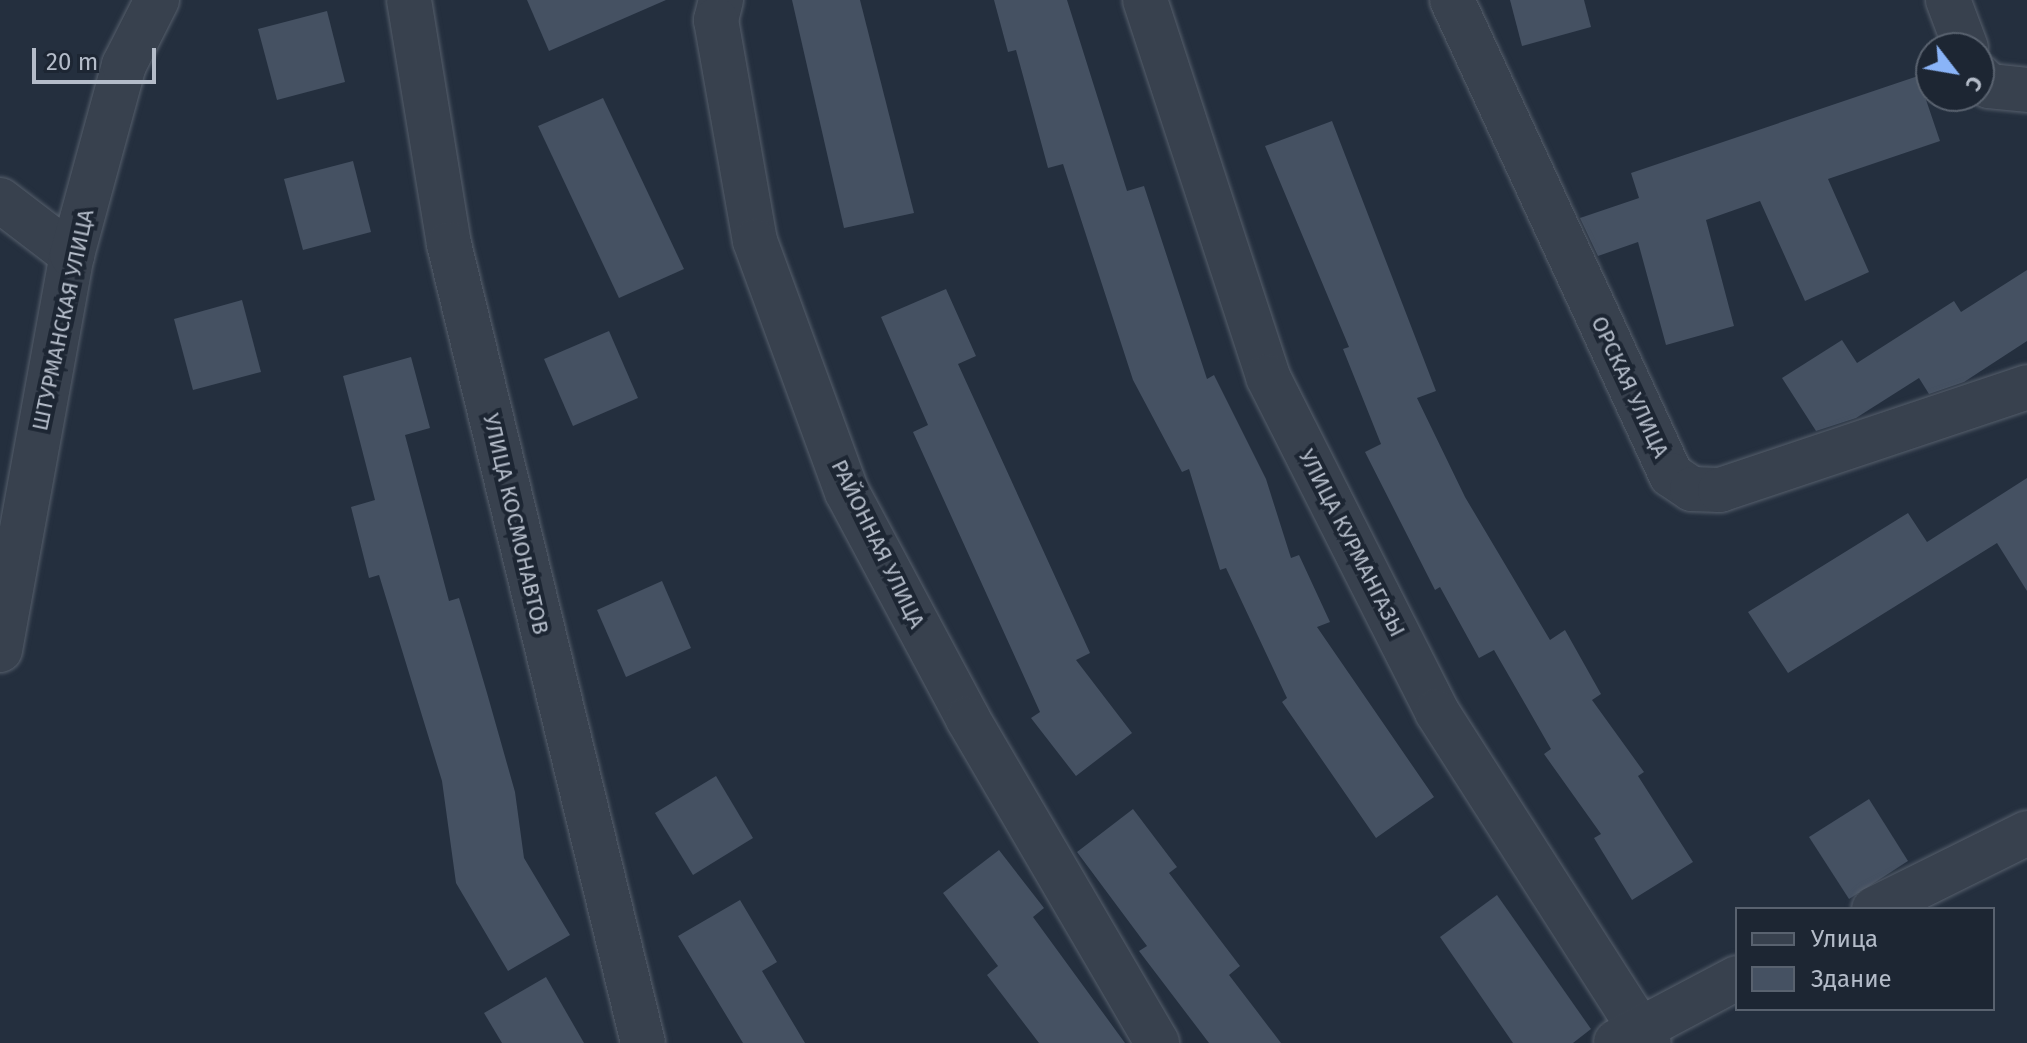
<!DOCTYPE html>
<meta charset="utf-8">
<style>
body{margin:0}
#map{position:relative;width:2027px;height:1043px;overflow:hidden;background:#242f3e;font-family:"Fira Sans",sans-serif}
div>[style]{position:absolute}
[style*='--x']{left:calc(var(--x)*1px);top:calc(var(--y)*1px);width:calc(var(--w)*1px);rotate:calc(var(--a)*1deg)}
.building>*{inset:0;background:#455162}
.roads{filter:drop-shadow(0 0 2px #565f6c) drop-shadow(0 0 2px #565f6c)}
.minor>*{height:44px;margin:-22px;padding:0 22px;transform-origin:22px;border-radius:22px;background:#38414e}
span{translate:-50% -50%;white-space:nowrap;text-align:center;line-height:1.15;-webkit-text-stroke:8px #1d2633;paint-order:stroke}
.street-label{font-size:22px;color:#b4bcc9}
.legend{position:absolute;left:1735px;top:907px;width:260px;height:104px;box-sizing:border-box;background:#1d2633;border:2px solid #59626f;margin:0;padding:10px 14px;list-style:none;font-size:24px;color:#b4bcc9}
.legend li{display:flex;align-items:center;gap:16px;height:40px}
.legend b{width:40px;border:2px solid #59626f}
.north{position:absolute;left:1915px;top:32px;width:80px;height:80px;box-sizing:border-box;background:#1d2633;border:2px solid #59626f;border-radius:50%;rotate:121deg;font-size:22px;font-weight:700;line-height:32px;text-align:center;color:#b4bcc9}
.north::after{content:'';display:block;margin:auto;width:28px;height:36px;background:#8ab4f8;clip-path:polygon(50% 0,100% 100%,50% 72%,0 100%)}
.scale{position:absolute;left:32px;top:48px;width:124px;height:36px;box-sizing:border-box;border:4px solid #b4bcc9;border-top:0;padding-left:10px;font-size:24px;line-height:28px;white-space:nowrap;color:#b4bcc9;-webkit-text-stroke:6px #1d2633;paint-order:stroke}
</style>
<div id="map">
<div class="building">
<div style="clip-path:polygon(527px 0,666px 0,549px 51px)"></div>
<div style="clip-path:polygon(792px 0,860px 0,914px 213px,844px 228px)"></div>
<div style="clip-path:polygon(994px 0,1067px 0,1127px 191px,1144px 186px,1207px 379px,1214px 375px,1266px 479px,1291px 558px,1299px 555px,1330px 622px,1317px 627px,1434px 797px,1376px 838px,1282px 702px,1287px 698px,1226px 568px,1220px 570px,1189px 469px,1182px 472px,1133px 380px,1063px 164px,1048px 168px,1016px 50px,1008px 52px)"></div>
<div style="clip-path:polygon(1510px 0,1584px 0,1591px 27px,1522px 46px)"></div>
<div style="clip-path:polygon(327px 11px,345px 82px,277px 100px,258px 29px)"></div>
<div style="clip-path:polygon(1918px 76px,1940px 141px,1828px 179px,1869px 272px,1805px 301px,1760px 201px,1706px 220px,1734px 326px,1666px 345px,1638px 242px,1598px 256px,1580px 218px,1639px 198px,1631px 173px)"></div>
<div style="clip-path:polygon(603px 98px,684px 269px,619px 298px,538px 126px)"></div>
<div style="clip-path:polygon(1332px 121px,1436px 391px,1417px 398px,1465px 497px,1550px 640px,1565px 630px,1601px 694px,1592px 700px,1644px 772px,1638px 776px,1693px 862px,1632px 900px,1594px 838px,1601px 834px,1544px 754px,1551px 749px,1494px 650px,1479px 658px,1440px 587px,1435px 590px,1365px 452px,1381px 444px,1343px 349px,1349px 347px,1265px 146px)"></div>
<div style="clip-path:polygon(353px 161px,371px 232px,303px 250px,284px 179px)"></div>
<div style="clip-path:polygon(2027px 270px,2027px 341px,1964px 382px,1929px 394px,1919px 378px,1856px 418px,1816px 431px,1782px 378px,1842px 340px,1857px 363px,1954px 301px,1961px 312px)"></div>
<div style="clip-path:polygon(946px 289px,976px 356px,958px 364px,1090px 653px,1076px 660px,1132px 733px,1076px 776px,1031px 718px,1040px 712px,913px 432px,928px 425px,881px 317px)"></div>
<div style="clip-path:polygon(242px 300px,261px 372px,193px 390px,174px 319px)"></div>
<div style="clip-path:polygon(609px 331px,638px 398px,573px 426px,544px 359px)"></div>
<div style="clip-path:polygon(411px 357px,430px 428px,405px 435px,449px 601px,459px 598px,487px 693px,515px 792px,524px 858px,570px 935px,508px 971px,456px 883px,442px 781px,379px 575px,369px 578px,351px 507px,375px 500px,343px 376px)"></div>
<div style="clip-path:polygon(2027px 478px,2027px 591px,1997px 543px,1788px 673px,1748px 612px,1908px 513px,1927px 542px)"></div>
<div style="clip-path:polygon(662px 581px,691px 648px,626px 677px,597px 610px)"></div>
<div style="clip-path:polygon(716px 776px,753px 838px,693px 875px,655px 813px)"></div>
<div style="clip-path:polygon(1869px 799px,1908px 861px,1849px 899px,1809px 837px)"></div>
<div style="clip-path:polygon(1133px 809px,1177px 867px,1169px 873px,1240px 966px,1229px 975px,1281px 1043px,1209px 1043px,1139px 951px,1147px 946px,1077px 852px)"></div>
<div style="clip-path:polygon(999px 850px,1044px 908px,1033px 917px,1125px 1043px,1039px 1043px,987px 975px,998px 966px,943px 893px)"></div>
<div style="clip-path:polygon(1497px 895px,1591px 1029px,1573px 1043px,1513px 1043px,1440px 937px)"></div>
<div style="clip-path:polygon(740px 900px,777px 962px,762px 971px,805px 1043px,743px 1043px,678px 936px)"></div>
<div style="clip-path:polygon(546px 977px,584px 1043px,502px 1043px,484px 1013px)"></div>
</div>
<div class="roads">
<div class="minor">
<div style="--x:409;--y:0;--w:247;--a:80.7"></div>
<div style="--x:449;--y:244;--w:822;--a:76.35"></div>
<div style="--x:721;--y:0;--w:21;--a:104"></div>
<div style="--x:716;--y:20;--w:224;--a:80"></div>
<div style="--x:755;--y:241;--w:267;--a:69.9"></div>
<div style="--x:847;--y:492;--w:257;--a:61.9"></div>
<div style="--x:968;--y:719;--w:375;--a:59.7"></div>
<div style="--x:1145;--y:0;--w:397;--a:71.9"></div>
<div style="--x:1268;--y:377;--w:375;--a:63.2"></div>
<div style="--x:1437;--y:712;--w:393;--a:57.4"></div>
<div style="--x:1452;--y:0;--w:523;--a:65.25"></div>
<div style="--x:1671;--y:475;--w:25;--a:34"></div>
<div style="--x:1692;--y:489;--w:28;--a:2"></div>
<div style="--x:1720;--y:490;--w:324;--a:-18.5"></div>
<div style="--x:1948;--y:0;--w:51;--a:69.4"></div>
<div style="--x:1979;--y:76;--w:14;--a:45"></div>
<div style="--x:1989;--y:86;--w:38;--a:6"></div>
<div style="--x:0;--y:200;--w:91;--a:37.4"></div>
<div style="--x:0;--y:650;--w:402;--a:-79.7"></div>
<div style="--x:72;--y:255;--w:197;--a:-74.7"></div>
<div style="--x:124;--y:65;--w:73;--a:-63.1"></div>
<div style="--x:1874;--y:909;--w:171;--a:-26.4"></div>
<div style="--x:1616;--y:1042;--w:137;--a:-27.9"></div>
</div>
</div>
<div class="street-label">
<span style="left:63px;top:320px;rotate:-78deg">ШТУРМАНСКАЯ УЛИЦА</span>
<span style="left:1630px;top:387px;rotate:65deg">ОРСКАЯ УЛИЦА</span>
<span style="left:516px;top:524px;rotate:77deg">УЛИЦА КОСМОНАВТОВ</span>
<span style="left:1352px;top:543px;rotate:63deg">УЛИЦА КУРМАНГАЗЫ</span>
<span style="left:878px;top:544px;rotate:64deg">РАЙОННАЯ УЛИЦА</span>
</div>
<ul class="legend">
<li><b style="height:10px;background:#38414e"></b>Улица</li>
<li><b style="height:22px;background:#455162"></b>Здание</li>
</ul>
<div class="north">С</div>
<div class="scale">20 m</div>
</div>
